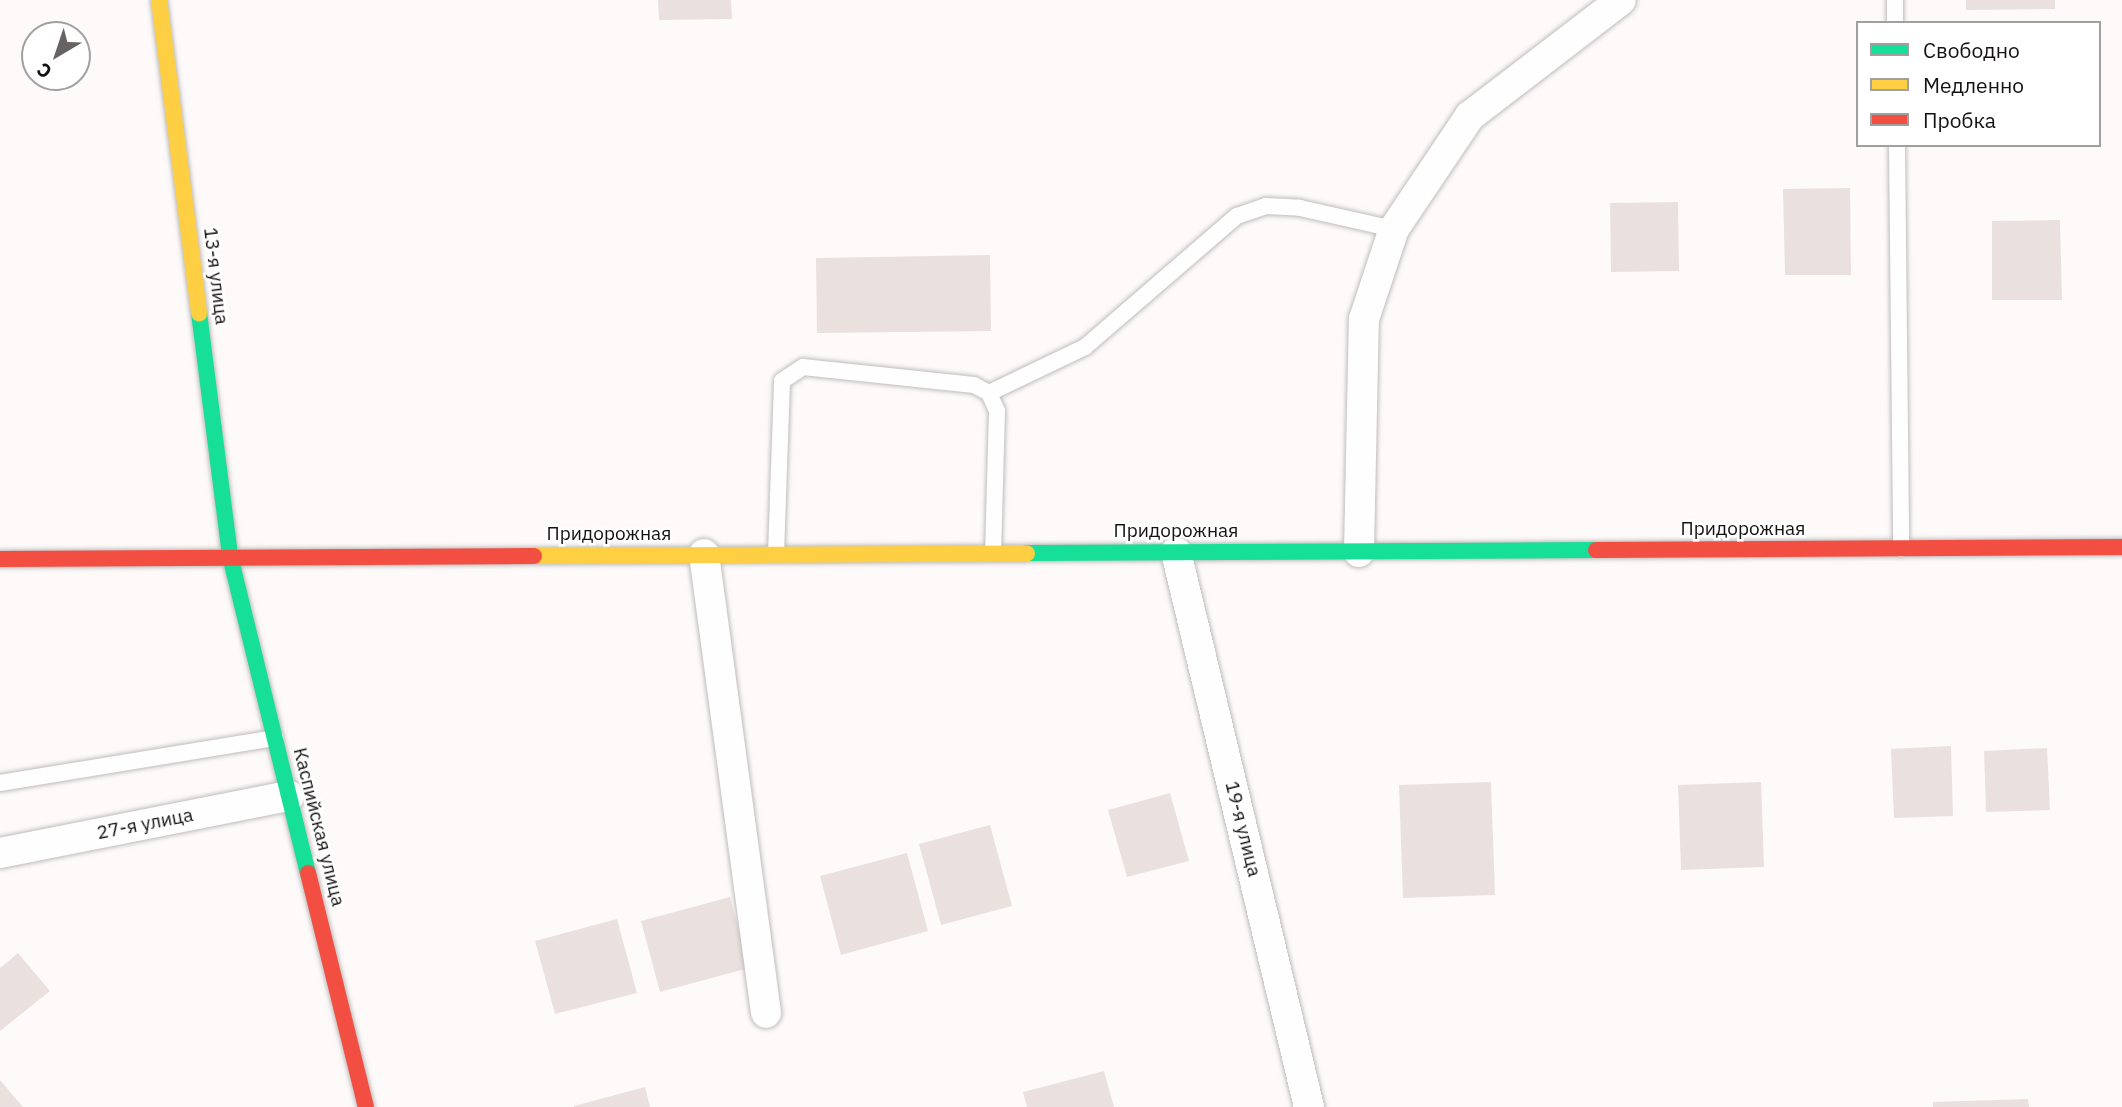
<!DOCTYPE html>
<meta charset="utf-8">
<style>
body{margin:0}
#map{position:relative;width:2122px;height:1107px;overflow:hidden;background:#fefafa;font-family:"IBM Plex Sans",sans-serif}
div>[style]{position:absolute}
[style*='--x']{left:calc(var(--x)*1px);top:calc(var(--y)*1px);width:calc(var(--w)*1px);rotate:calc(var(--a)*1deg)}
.building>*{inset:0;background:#eae1de}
.roads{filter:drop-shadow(0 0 2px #bfbcbc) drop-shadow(0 0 2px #bfbcbc)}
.lane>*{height:16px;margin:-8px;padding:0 8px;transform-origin:8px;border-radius:8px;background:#fffefe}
.street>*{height:30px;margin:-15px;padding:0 15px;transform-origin:15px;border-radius:15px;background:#fffefe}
.fast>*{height:16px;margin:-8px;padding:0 8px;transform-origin:8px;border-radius:8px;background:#16e098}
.slow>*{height:16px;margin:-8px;padding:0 8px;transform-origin:8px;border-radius:8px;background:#ffcf43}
.jam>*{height:16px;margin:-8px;padding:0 8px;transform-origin:8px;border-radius:8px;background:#f24e42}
span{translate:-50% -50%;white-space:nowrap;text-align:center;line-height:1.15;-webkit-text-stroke:5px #fff;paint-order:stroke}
.street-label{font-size:19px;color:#151212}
.legend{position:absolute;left:1856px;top:21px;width:245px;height:126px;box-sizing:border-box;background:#fff;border:2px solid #a1a0a0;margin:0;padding:9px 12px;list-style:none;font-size:21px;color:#151212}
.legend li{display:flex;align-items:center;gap:14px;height:35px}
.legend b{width:35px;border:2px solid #a1a0a0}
.north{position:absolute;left:21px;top:21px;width:70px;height:70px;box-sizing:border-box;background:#fff;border:2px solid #a1a0a0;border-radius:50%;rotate:219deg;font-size:19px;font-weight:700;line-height:28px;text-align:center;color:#151212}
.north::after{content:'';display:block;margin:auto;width:24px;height:32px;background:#676363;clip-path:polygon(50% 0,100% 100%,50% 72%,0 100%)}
</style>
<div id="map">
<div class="building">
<div style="clip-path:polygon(658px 0,731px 0,732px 19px,659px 20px)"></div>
<div style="clip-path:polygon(1966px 0,2055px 0,2055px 9px,1966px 10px)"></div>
<div style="clip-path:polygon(1850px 188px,1851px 275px,1785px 275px,1783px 189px)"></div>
<div style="clip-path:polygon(1678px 202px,1679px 271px,1611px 272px,1610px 203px)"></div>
<div style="clip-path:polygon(2060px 220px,2062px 300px,1992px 300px,1992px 221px)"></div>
<div style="clip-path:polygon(990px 255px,991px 331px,817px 333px,816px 258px)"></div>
<div style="clip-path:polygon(1951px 746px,1953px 816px,1894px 818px,1891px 749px)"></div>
<div style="clip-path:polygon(2047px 748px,2050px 810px,1986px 812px,1984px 751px)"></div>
<div style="clip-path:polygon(1491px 782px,1495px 895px,1403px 898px,1399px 785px)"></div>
<div style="clip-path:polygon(1761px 782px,1764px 867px,1681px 870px,1678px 785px)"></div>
<div style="clip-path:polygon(1170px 793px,1189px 861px,1127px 877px,1108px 810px)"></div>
<div style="clip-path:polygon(990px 825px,1012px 906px,941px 925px,919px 844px)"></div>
<div style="clip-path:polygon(907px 853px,928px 931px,841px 955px,820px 876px)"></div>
<div style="clip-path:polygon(730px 897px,749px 968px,660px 992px,641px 921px)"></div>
<div style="clip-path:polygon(617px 919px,637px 993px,555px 1014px,535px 941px)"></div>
<div style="clip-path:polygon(18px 953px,50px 991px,0 1031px,0 968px)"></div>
<div style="clip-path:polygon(1104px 1071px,1114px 1107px,1027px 1107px,1023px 1092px)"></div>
<div style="clip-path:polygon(0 1080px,23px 1107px,0 1107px)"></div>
<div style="clip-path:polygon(645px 1087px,650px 1107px,574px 1107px,574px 1106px)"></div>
<div style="clip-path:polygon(2028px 1099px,2029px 1107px,1933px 1107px,1933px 1102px)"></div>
</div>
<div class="roads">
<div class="lane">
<div style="--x:1895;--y:0;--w:23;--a:90"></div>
<div style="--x:1897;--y:145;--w:404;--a:89.4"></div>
<div style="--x:989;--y:393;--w:106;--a:-25.6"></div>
<div style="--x:1085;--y:347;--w:201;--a:-40.8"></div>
<div style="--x:1237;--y:216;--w:31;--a:-19"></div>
<div style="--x:1266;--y:206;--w:34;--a:3"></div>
<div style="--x:1300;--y:208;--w:96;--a:12.6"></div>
<div style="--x:776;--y:554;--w:173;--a:-88"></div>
<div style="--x:782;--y:381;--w:25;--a:-34"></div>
<div style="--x:803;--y:367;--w:172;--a:6"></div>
<div style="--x:974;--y:385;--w:17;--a:28"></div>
<div style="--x:989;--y:393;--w:20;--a:66"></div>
<div style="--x:997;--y:411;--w:140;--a:91.6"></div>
<div style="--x:0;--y:783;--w:279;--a:-9.3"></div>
</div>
<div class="street">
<div style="--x:1176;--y:552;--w:571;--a:76.52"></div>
<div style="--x:1359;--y:552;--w:233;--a:-88.8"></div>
<div style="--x:1364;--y:319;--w:95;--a:-71.6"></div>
<div style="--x:1394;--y:229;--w:136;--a:-56.1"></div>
<div style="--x:1470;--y:116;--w:190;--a:-37.5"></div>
<div style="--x:704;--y:554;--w:463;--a:82.3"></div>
<div style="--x:0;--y:853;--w:295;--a:-11.2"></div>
</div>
<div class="fast">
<div style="--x:199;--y:313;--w:245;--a:82.7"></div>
<div style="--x:230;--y:556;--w:326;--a:76.2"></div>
<div style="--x:1027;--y:553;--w:569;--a:-0.3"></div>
</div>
<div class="slow">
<div style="--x:159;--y:0;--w:316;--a:82.7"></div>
<div style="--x:534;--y:556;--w:493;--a:-0.3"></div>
</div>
<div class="jam">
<div style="--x:1596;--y:550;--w:526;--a:-0.33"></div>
<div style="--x:0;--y:559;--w:534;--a:-0.32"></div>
<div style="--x:308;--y:873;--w:241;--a:76.1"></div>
</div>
</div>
<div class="street-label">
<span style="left:216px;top:276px;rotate:83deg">13-я улица</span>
<span style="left:1743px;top:529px">Придорожная</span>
<span style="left:1176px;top:531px">Придорожная</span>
<span style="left:609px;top:534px">Придорожная</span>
<span style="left:145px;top:824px;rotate:-11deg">27-я улица</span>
<span style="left:319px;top:827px;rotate:76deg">Каспийская улица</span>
<span style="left:1243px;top:829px;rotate:76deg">19-я улица</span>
</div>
<ul class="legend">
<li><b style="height:9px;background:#16e098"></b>Свободно</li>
<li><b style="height:9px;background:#ffcf43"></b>Медленно</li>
<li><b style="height:9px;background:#f24e42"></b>Пробка</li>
</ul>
<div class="north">С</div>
</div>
